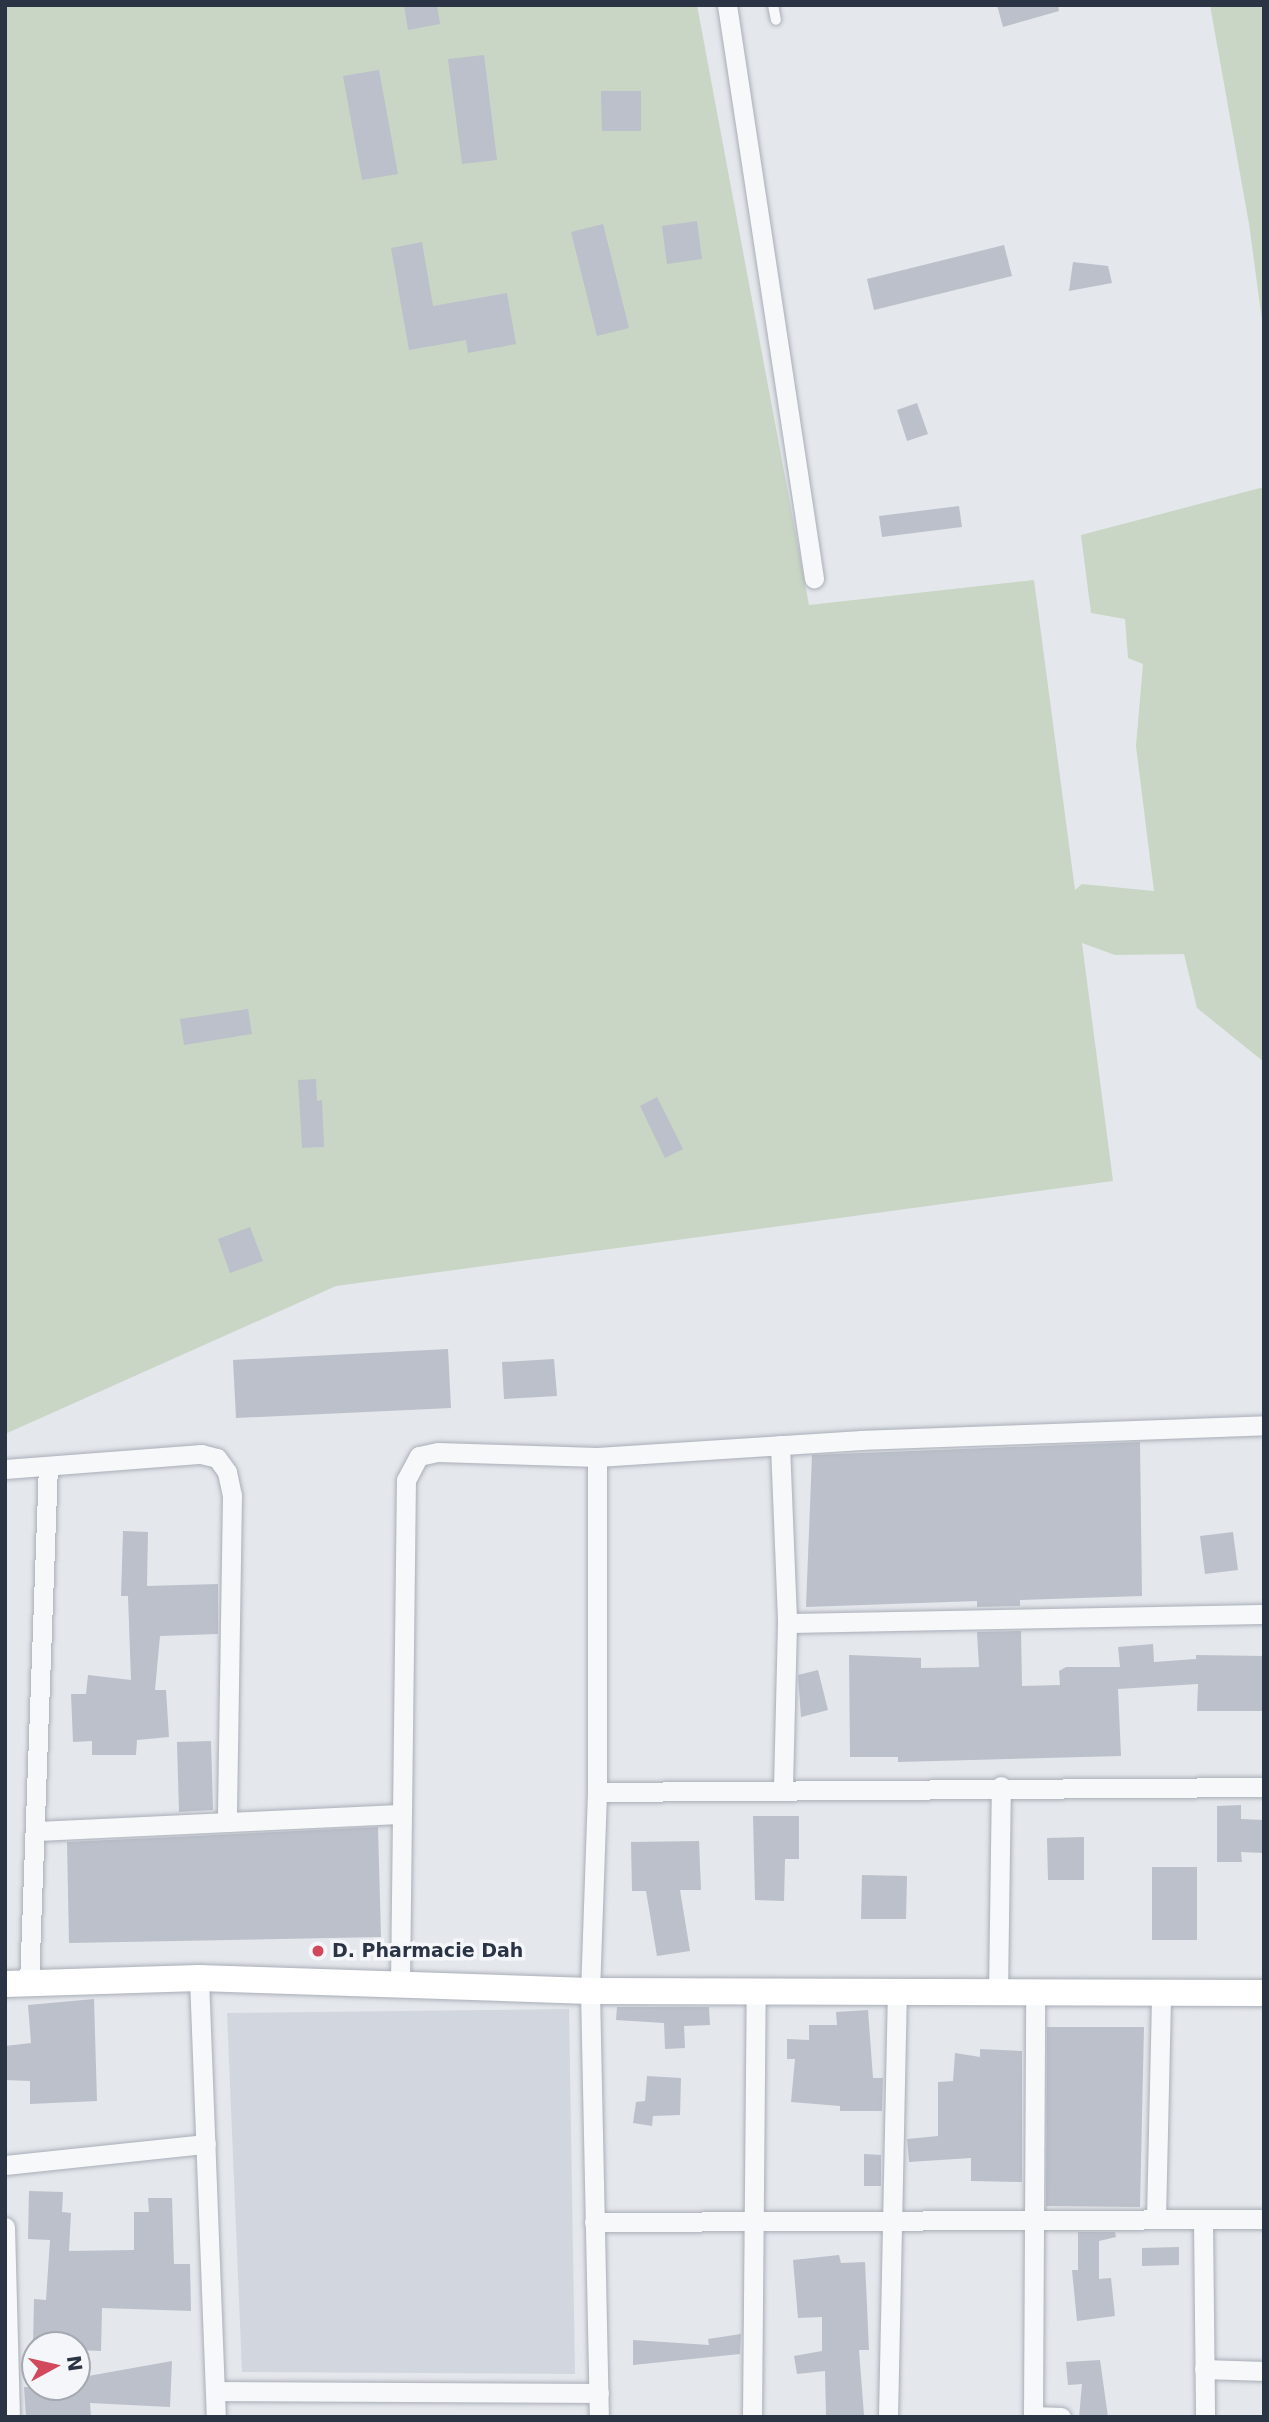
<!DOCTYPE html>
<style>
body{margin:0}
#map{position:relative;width:1269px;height:2422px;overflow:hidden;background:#e4e7ec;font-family:"DejaVu Sans",sans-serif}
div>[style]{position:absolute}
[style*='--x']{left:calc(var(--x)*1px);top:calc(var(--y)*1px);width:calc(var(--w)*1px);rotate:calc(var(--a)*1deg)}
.built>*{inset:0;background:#d2d6de}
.green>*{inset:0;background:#c9d6c5}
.building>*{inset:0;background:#bbc0ca}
.roads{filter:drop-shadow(0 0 2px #a9aeb7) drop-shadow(0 0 2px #a9aeb7)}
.service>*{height:10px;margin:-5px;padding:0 5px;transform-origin:5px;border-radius:5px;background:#f7f8fa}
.minor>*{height:19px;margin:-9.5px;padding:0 9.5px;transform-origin:9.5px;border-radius:9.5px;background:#f7f8fa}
.secondary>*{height:26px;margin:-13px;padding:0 13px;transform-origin:13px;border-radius:13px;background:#fff}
.dots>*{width:19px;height:19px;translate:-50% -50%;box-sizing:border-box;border:4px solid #f4f6f9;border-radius:50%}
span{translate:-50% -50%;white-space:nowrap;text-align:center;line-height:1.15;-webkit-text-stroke:7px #f4f6f9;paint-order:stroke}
.poi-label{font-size:19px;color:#2b3445;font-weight:700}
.left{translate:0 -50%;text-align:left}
.frame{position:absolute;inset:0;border:7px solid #2b3445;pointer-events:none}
.north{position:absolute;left:21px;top:2331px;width:70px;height:70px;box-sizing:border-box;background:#f4f6f9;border:2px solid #a4a8b1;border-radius:50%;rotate:82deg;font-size:19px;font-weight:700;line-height:28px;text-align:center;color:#2b3445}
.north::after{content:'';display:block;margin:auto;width:24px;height:32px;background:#d1495b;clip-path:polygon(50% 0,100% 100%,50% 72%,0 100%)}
</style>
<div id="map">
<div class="built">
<div style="clip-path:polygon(569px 2009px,575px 2374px,242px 2372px,227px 2013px)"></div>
</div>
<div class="green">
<div style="clip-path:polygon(5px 5px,697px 5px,809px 605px,1034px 580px,1075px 890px,1082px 884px,1154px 891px,1136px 746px,1143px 664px,1128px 658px,1125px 619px,1091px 613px,1081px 535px,1264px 487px,1264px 1062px,1197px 1008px,1184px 954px,1115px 955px,1082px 943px,1113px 1181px,336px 1286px,5px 1434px)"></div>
<div style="clip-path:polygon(1210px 5px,1264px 5px,1264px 335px,1249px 224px)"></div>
</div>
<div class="building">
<div style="clip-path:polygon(404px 5px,437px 5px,440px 24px,408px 30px)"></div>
<div style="clip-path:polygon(997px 5px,1058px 5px,1059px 11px,1003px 27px)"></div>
<div style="clip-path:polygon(484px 55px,497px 160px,462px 164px,448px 59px)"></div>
<div style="clip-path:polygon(379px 70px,398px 174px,362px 180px,343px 76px)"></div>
<div style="clip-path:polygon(601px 91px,641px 91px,641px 131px,602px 131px)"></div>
<div style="clip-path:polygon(697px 221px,702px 259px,667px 264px,662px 226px)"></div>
<div style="clip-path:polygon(603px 224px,629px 328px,597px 336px,571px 232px)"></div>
<div style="clip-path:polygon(422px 242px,433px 306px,507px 293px,516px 344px,468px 353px,466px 340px,409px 350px,391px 248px)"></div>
<div style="clip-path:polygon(1004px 245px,1012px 276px,874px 310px,867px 279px)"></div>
<div style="clip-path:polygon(1073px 262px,1108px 266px,1112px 283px,1069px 291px)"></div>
<div style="clip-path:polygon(917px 403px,928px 434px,907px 441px,897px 410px)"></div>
<div style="clip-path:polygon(959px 506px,962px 527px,882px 537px,879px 516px)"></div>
<div style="clip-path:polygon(248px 1009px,252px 1034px,184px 1045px,180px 1019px)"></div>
<div style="clip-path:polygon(316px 1079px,317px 1101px,322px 1100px,324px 1147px,302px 1148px,298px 1080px)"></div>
<div style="clip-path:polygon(657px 1097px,683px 1149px,665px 1158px,640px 1106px)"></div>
<div style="clip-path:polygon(250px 1227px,263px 1261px,230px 1273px,218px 1239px)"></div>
<div style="clip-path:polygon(448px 1349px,451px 1408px,236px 1418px,233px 1360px)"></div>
<div style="clip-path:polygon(554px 1359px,557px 1396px,504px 1399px,502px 1362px)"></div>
<div style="clip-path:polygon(1140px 1442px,1142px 1596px,1020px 1600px,1020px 1606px,977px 1607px,977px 1601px,806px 1607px,812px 1455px)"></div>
<div style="clip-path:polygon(123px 1531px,148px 1532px,147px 1586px,218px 1584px,218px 1634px,160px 1636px,155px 1690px,166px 1690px,169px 1737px,137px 1740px,136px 1755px,92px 1755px,92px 1741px,73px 1742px,71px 1694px,86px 1694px,88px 1675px,131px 1680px,128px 1596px,121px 1596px)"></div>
<div style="clip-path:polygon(1233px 1532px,1238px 1570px,1205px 1574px,1200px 1536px)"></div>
<div style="clip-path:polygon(1021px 1631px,1022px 1686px,1060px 1685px,1059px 1671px,1066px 1667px,1120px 1667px,1118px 1647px,1153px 1644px,1154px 1662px,1196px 1659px,1196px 1655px,1264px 1656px,1264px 1711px,1197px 1711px,1198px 1684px,1118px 1689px,1121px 1756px,898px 1762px,898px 1757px,850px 1757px,849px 1655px,921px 1658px,921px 1668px,979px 1667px,977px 1632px)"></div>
<div style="clip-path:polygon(818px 1670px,828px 1710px,801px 1717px,798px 1675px)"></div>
<div style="clip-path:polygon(211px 1741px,213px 1810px,179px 1812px,177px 1742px)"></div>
<div style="clip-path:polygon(1241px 1805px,1241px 1819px,1264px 1820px,1264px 1853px,1241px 1852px,1242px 1862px,1217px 1862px,1217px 1806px)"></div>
<div style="clip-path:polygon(753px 1816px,799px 1816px,799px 1859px,785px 1859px,784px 1901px,755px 1900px)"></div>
<div style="clip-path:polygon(378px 1827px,381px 1937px,69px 1943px,67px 1842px)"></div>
<div style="clip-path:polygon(1084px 1837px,1084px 1880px,1048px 1880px,1047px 1838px)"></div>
<div style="clip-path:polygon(699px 1841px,701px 1890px,680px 1890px,690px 1951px,657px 1956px,646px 1891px,632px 1891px,631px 1842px)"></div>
<div style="clip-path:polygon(1152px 1867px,1197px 1867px,1197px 1940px,1152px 1940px)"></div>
<div style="clip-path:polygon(862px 1875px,907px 1876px,906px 1919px,861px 1919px)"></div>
<div style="clip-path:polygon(94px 1999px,97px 2101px,30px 2104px,30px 2081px,5px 2080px,5px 2046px,31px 2043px,28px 2005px)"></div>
<div style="clip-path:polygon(617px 2007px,709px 2007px,710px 2025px,684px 2026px,685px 2048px,665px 2049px,664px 2023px,616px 2020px)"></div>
<div style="clip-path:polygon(868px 2010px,873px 2078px,883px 2078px,882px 2111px,840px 2111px,840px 2106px,791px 2102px,795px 2059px,787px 2059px,787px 2039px,809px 2040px,809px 2025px,837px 2025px,836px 2012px)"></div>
<div style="clip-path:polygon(1047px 2027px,1144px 2027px,1140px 2207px,1046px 2206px)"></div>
<div style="clip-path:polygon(980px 2049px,1022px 2051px,1022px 2182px,971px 2181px,971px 2158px,909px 2162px,907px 2139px,938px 2136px,938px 2082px,953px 2081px,955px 2053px,980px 2057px)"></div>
<div style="clip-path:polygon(647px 2076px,681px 2078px,680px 2115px,653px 2116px,652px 2126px,633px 2123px,636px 2102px,645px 2101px)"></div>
<div style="clip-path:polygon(864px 2154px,881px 2155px,881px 2186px,864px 2186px)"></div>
<div style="clip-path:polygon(29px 2191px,63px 2192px,62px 2212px,71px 2213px,69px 2251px,134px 2250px,134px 2212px,149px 2212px,148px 2198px,172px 2198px,174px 2264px,190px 2264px,191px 2311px,102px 2308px,101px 2351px,77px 2350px,77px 2345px,33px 2345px,34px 2299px,46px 2300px,50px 2240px,28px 2239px)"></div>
<div style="clip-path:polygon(1078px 2232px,1115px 2232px,1116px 2237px,1099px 2241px,1099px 2279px,1111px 2278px,1115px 2316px,1077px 2321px,1072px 2270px,1078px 2270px)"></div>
<div style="clip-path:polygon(1179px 2247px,1179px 2265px,1142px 2266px,1142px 2248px)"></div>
<div style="clip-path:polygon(839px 2255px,841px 2263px,865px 2262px,869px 2350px,859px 2350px,864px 2415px,826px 2416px,825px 2371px,797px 2374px,794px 2356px,822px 2351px,822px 2317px,798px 2318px,793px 2260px)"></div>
<div style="clip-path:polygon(741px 2334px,740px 2354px,633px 2365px,633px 2340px,709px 2345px,708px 2339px)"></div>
<div style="clip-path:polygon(1100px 2360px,1108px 2417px,1079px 2417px,1082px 2384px,1068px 2385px,1066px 2362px)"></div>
<div style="clip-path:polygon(172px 2361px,170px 2407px,90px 2403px,91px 2417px,26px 2417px,24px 2387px,77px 2387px,77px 2378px)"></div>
</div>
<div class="roads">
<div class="service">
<div style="--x:773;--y:5;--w:15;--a:79"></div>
</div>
<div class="minor">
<div style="--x:727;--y:5;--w:580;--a:81.37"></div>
<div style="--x:780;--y:1445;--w:178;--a:87.7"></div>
<div style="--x:787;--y:1623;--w:167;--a:91.4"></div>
<div style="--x:597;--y:1457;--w:335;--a:90"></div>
<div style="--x:597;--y:1792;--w:199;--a:92"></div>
<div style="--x:590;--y:1991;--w:426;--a:88.8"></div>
<div style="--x:5;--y:1469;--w:197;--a:-4.4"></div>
<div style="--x:201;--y:1454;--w:16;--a:14"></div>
<div style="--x:217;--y:1458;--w:17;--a:54"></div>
<div style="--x:227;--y:1472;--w:24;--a:78"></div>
<div style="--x:232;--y:1495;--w:327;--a:90.9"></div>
<div style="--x:787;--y:1623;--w:477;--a:-1.1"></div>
<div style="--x:597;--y:1792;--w:667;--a:-0.43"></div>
<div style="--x:36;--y:1831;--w:364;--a:-2.7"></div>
<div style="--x:199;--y:1978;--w:439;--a:87.8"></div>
<div style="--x:29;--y:1983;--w:517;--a:-87.9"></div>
<div style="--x:400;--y:1983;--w:503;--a:-89.32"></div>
<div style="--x:406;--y:1480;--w:27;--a:-62"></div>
<div style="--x:419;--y:1456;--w:19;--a:-12"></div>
<div style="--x:438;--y:1452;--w:159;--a:1.8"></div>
<div style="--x:597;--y:1457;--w:265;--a:-3.7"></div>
<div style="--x:861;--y:1440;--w:403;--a:-2.1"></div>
<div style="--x:998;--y:1993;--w:207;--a:-89.2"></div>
<div style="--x:5;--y:2165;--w:202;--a:-6"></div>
<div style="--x:1156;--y:2219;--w:227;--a:-88.7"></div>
<div style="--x:1203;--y:2219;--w:198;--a:89.4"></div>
<div style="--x:594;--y:2222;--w:670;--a:-0.26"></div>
<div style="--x:5;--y:2227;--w:190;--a:88.5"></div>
<div style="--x:1204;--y:2369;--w:60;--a:1.9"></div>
<div style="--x:215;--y:2391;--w:384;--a:0.3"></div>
<div style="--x:1033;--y:2416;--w:28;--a:2"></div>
<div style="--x:752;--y:2417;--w:425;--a:-89.5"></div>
<div style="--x:888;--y:2417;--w:425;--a:-88.8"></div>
<div style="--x:1033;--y:2417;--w:424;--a:-89.7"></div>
</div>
<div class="secondary">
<div style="--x:5;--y:1984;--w:194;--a:-1.8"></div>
<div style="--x:199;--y:1978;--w:391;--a:1.9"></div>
<div style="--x:590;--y:1991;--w:674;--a:0.17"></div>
</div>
</div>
<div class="dots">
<div style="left:318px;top:1951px;background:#d1495b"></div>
</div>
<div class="poi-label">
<span class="left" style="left:332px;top:1951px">D. Pharmacie Dah</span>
</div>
<div class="frame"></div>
<div class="north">N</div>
</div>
